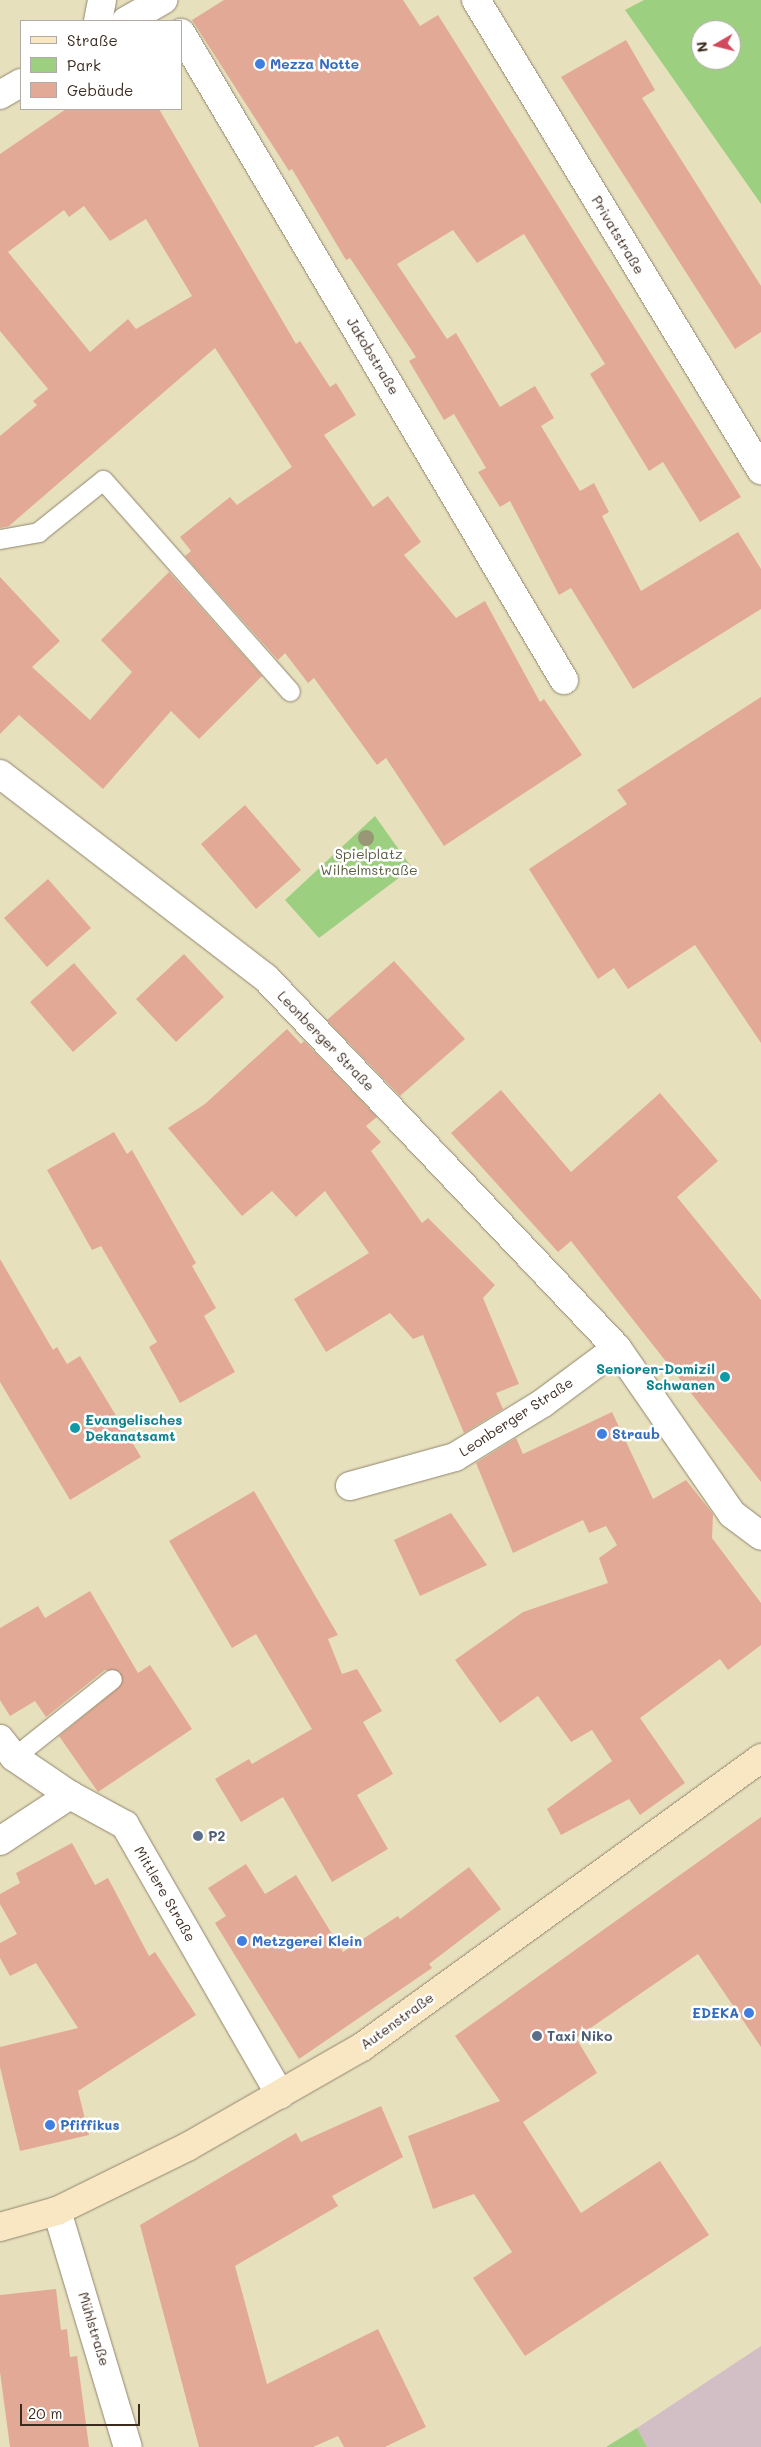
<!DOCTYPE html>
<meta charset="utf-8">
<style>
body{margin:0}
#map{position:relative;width:761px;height:2447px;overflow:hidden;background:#e7e0bd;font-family:Mali,sans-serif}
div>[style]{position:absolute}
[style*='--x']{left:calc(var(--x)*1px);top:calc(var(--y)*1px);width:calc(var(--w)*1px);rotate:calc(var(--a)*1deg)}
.industrial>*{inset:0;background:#d2bec5}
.green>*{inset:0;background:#9ccf7f}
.building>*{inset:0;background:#e2aa96}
.roads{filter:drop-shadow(0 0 1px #91856e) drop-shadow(0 0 1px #91856e)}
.lane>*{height:19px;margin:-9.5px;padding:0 9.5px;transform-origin:9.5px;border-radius:9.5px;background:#fff}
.street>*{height:28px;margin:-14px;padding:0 14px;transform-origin:14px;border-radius:14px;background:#fff}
.secondary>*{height:28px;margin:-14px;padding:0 14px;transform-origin:14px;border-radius:14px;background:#f9e7c3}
.trees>*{width:16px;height:16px;margin:-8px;border-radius:50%;background:#989776}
.dots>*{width:14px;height:14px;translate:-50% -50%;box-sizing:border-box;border:2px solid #fff;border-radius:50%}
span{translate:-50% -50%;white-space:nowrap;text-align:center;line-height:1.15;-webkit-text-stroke:5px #fff;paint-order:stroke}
.shop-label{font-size:14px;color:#366cbe;font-weight:700}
.left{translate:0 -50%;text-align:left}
.right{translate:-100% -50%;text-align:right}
.street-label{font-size:14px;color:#3b2a1e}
.park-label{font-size:14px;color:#585c3b}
.culture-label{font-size:14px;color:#0d838f;font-weight:700}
.service-label{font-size:14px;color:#4e5e75;font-weight:700}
.legend{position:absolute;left:20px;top:20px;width:162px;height:90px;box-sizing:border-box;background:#fff;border:1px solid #b1aaa5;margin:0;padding:6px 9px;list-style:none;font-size:15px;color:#3b2a1e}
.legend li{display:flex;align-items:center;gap:10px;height:25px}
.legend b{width:25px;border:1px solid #b1aaa5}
.north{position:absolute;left:691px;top:20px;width:50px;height:50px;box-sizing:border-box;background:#fff;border:1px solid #b1aaa5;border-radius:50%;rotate:262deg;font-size:14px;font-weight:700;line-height:20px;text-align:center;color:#3b2a1e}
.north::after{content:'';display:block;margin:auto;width:18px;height:22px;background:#d1495b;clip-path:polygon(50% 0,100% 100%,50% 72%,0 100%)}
.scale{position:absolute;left:20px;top:2404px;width:120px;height:22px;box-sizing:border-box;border:2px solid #3b2a1e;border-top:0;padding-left:6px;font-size:15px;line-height:18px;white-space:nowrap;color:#3b2a1e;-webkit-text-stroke:4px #fff;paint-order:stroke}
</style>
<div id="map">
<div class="industrial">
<div style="clip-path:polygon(761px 2346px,761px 2447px,647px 2447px,637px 2428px)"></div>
</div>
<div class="green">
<div style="clip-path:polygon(evenodd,644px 0,761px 0,761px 204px,625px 10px,644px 0,701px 30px,731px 30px,731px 60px,701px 60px,701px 30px)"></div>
<div style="clip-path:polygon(375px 816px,412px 868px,319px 938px,285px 900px)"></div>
<div style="clip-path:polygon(637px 2428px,647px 2447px,606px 2447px)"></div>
</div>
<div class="building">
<div style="clip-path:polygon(224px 0,403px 0,420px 26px,438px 15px,741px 497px,700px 522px,663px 462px,649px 471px,590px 374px,605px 364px,524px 234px,477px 263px,453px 230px,397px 264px,447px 339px,456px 333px,500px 407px,535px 386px,554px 418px,541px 426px,580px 491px,594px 483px,609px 512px,602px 516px,641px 591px,738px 532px,761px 569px,761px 609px,633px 689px,571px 588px,559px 595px,510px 501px,500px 507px,478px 472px,486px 468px,454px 414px,444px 420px,409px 361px,416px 357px,350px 258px,346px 260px,292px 169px,289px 171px,192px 20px)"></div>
<div style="clip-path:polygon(626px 40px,655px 90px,642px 98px,761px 286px,761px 332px,735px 349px,561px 77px)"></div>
<div style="clip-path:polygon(evenodd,66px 109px,159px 109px,296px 344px,300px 341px,330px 387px,336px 383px,356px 415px,324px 435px,373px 507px,388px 496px,421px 542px,404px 555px,456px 618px,485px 601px,540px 702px,544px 699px,582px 755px,444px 846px,386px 758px,377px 765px,314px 678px,308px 683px,285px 653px,278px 660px,185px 556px,191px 551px,180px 537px,230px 497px,237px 505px,292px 467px,215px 348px,9px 526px,0 528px,0 436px,37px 405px,33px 401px,48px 389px,0 331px,0 154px,66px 109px,84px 206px,110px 241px,146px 219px,192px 296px,136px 329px,128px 319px,90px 352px,8px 252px,64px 210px,69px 217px,84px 206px)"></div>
<div style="clip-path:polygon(169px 572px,262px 676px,199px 739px,171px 711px,103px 789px,19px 715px,0 734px,0 577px,60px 641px,32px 667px,90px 720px,132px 672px,101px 640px)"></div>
<div style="clip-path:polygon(761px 697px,761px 1043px,695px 945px,628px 989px,614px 968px,598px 979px,529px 869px,627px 804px,617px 790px)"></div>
<div style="clip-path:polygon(245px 805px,301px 870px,256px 909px,201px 844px)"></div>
<div style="clip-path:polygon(48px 879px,91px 928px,47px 967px,4px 918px)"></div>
<div style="clip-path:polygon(184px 954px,224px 997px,176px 1042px,136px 999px)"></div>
<div style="clip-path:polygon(394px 961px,465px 1039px,400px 1096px,327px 1020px)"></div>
<div style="clip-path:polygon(74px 963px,117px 1013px,73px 1052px,30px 1002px)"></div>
<div style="clip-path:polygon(287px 1029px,301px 1044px,304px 1041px,377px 1117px,366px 1126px,381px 1142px,371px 1151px,422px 1223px,428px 1218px,495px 1285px,483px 1298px,519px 1384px,496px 1393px,503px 1409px,464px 1433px,423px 1335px,413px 1339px,390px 1313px,326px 1352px,294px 1299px,369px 1253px,325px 1191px,296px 1217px,272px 1191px,242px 1216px,168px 1128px,205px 1104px)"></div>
<div style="clip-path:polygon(501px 1090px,571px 1172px,660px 1093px,718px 1161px,677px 1197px,761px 1300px,761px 1482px,571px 1241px,558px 1252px,451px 1133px)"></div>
<div style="clip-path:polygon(114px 1132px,127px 1154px,132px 1150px,196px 1263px,192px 1266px,216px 1308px,204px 1316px,235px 1372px,180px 1403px,149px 1347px,157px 1342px,101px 1246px,92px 1250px,47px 1170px)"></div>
<div style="clip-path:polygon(0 1259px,53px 1350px,57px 1347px,67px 1364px,80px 1356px,141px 1457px,70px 1500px,0 1382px)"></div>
<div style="clip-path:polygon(612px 1412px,653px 1499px,686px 1480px,713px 1514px,712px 1538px,761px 1603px,761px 1645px,728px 1670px,720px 1659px,640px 1718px,685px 1783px,640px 1815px,629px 1799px,561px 1835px,547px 1809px,612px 1761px,592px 1730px,571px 1742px,538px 1696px,500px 1723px,455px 1660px,523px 1612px,608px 1583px,599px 1558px,617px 1545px,606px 1526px,589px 1533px,583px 1520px,513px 1553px,476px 1463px,516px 1438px,523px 1454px)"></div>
<div style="clip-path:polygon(254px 1491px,338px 1635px,328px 1639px,342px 1674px,357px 1669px,382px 1711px,363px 1722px,393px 1774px,357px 1795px,388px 1849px,332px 1882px,283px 1797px,241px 1822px,215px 1779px,249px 1759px,252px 1764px,312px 1729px,256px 1634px,232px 1648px,169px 1541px)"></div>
<div style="clip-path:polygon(451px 1513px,487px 1565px,420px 1596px,394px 1540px)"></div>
<div style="clip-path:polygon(90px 1591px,138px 1673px,150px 1665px,192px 1729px,98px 1792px,59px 1736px,119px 1687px,120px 1672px,105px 1670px,46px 1717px,35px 1701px,10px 1716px,0 1700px,0 1628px,38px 1606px,45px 1618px)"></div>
<div style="clip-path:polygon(761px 1817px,761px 2047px,698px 1954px,576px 2038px,597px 2073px,523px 2122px,581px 2213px,660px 2161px,709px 2235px,525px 2356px,473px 2278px,512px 2252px,474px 2194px,433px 2209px,408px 2136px,500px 2101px,455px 2036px)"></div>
<div style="clip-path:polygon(72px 1843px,95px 1885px,108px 1878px,149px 1956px,155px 1952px,196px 2015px,78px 2091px,89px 2135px,20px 2151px,0 2067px,0 2047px,78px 2028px,36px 1963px,10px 1976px,0 1958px,0 1943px,17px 1934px,0 1904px,0 1894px,20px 1883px,16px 1873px)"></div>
<div style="clip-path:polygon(246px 1864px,265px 1894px,296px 1875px,343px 1952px,398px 1916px,400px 1919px,469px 1867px,501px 1909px,429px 1964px,432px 1968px,299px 2059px,215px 1923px,226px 1916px,208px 1888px)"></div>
<div style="clip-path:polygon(381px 2106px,403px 2157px,332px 2196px,338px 2206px,235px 2266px,267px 2384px,378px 2329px,426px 2427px,385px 2447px,344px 2447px,338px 2436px,313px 2447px,199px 2447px,140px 2225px,296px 2133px,301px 2142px)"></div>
<div style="clip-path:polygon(56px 2289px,61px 2330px,67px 2329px,70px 2357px,77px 2356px,89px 2447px,10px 2447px,0 2372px,0 2295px)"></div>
</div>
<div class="roads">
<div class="lane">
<div style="--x:0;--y:539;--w:39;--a:-10"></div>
<div style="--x:38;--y:532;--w:83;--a:-38.7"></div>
<div style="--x:103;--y:480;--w:282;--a:48.5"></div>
<div style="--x:14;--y:1757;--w:125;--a:-38.5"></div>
</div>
<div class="street">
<div style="--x:476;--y:0;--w:550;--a:58.77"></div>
<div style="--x:98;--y:21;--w:21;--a:-79"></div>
<div style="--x:126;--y:21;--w:43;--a:-29.6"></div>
<div style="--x:181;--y:33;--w:752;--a:59.38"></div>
<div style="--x:0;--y:95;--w:24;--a:-30"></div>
<div style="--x:0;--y:774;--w:335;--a:37.5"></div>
<div style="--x:266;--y:978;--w:510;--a:46.51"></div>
<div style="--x:617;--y:1348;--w:202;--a:55.3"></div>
<div style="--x:732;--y:1514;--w:36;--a:37"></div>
<div style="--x:350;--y:1486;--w:109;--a:-15.4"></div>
<div style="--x:455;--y:1457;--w:103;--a:-31.5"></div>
<div style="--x:543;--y:1403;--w:92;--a:-36.6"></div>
<div style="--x:0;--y:1739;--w:23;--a:52"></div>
<div style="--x:14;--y:1757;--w:68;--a:34.2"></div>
<div style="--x:70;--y:1795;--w:63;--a:28.6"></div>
<div style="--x:125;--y:1825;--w:311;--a:60.1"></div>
<div style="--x:0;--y:1841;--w:84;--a:-33.3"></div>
<div style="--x:57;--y:2211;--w:246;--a:73.3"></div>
</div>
<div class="secondary">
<div style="--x:0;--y:2227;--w:59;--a:-15.7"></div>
<div style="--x:57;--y:2211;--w:147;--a:-26.2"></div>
<div style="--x:189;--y:2146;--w:199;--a:-29.8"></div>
<div style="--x:362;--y:2047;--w:493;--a:-35.9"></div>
</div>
</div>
<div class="trees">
<div style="left:366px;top:838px"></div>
</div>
<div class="dots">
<div style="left:260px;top:64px;background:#3f7fe0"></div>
<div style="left:725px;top:1377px;background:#0f9aa8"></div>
<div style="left:75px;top:1428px;background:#0f9aa8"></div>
<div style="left:602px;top:1434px;background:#3f7fe0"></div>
<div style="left:198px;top:1836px;background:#5c6f8a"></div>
<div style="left:242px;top:1941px;background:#3f7fe0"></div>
<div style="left:749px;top:2013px;background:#3f7fe0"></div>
<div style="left:537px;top:2036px;background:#5c6f8a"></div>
<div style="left:50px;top:2125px;background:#3f7fe0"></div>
</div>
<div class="shop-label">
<span class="left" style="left:270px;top:64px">Mezza Notte</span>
<span class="left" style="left:612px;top:1434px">Straub</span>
<span class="left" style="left:252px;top:1941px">Metzgerei Klein</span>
<span class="right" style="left:739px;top:2013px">EDEKA</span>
<span class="left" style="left:60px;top:2125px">Pfiffikus</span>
</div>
<div class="street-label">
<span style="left:618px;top:235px;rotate:59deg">Privatstraße</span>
<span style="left:373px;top:356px;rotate:59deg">Jakobstraße</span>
<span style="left:326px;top:1041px;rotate:46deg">Leonberger Straße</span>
<span style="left:516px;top:1417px;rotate:-33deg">Leonberger Straße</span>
<span style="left:165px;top:1894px;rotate:60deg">Mittlere Straße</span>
<span style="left:397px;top:2021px;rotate:-36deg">Autenstraße</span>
<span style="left:94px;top:2329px;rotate:73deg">Mühlstraße</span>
</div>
<div class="park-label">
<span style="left:369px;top:862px">Spielplatz<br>Wilhelmstraße</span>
</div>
<div class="culture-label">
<span class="right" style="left:715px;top:1377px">Senioren-Domizil<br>Schwanen</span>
<span class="left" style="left:85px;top:1428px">Evangelisches<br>Dekanatsamt</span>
</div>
<div class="service-label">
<span class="left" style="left:208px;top:1836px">P2</span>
<span class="left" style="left:547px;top:2036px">Taxi Niko</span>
</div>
<ul class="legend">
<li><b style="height:6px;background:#f9e7c3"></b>Straße</li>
<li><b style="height:14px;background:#9ccf7f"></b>Park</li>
<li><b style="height:14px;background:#e2aa96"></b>Gebäude</li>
</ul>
<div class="north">N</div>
<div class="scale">20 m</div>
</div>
